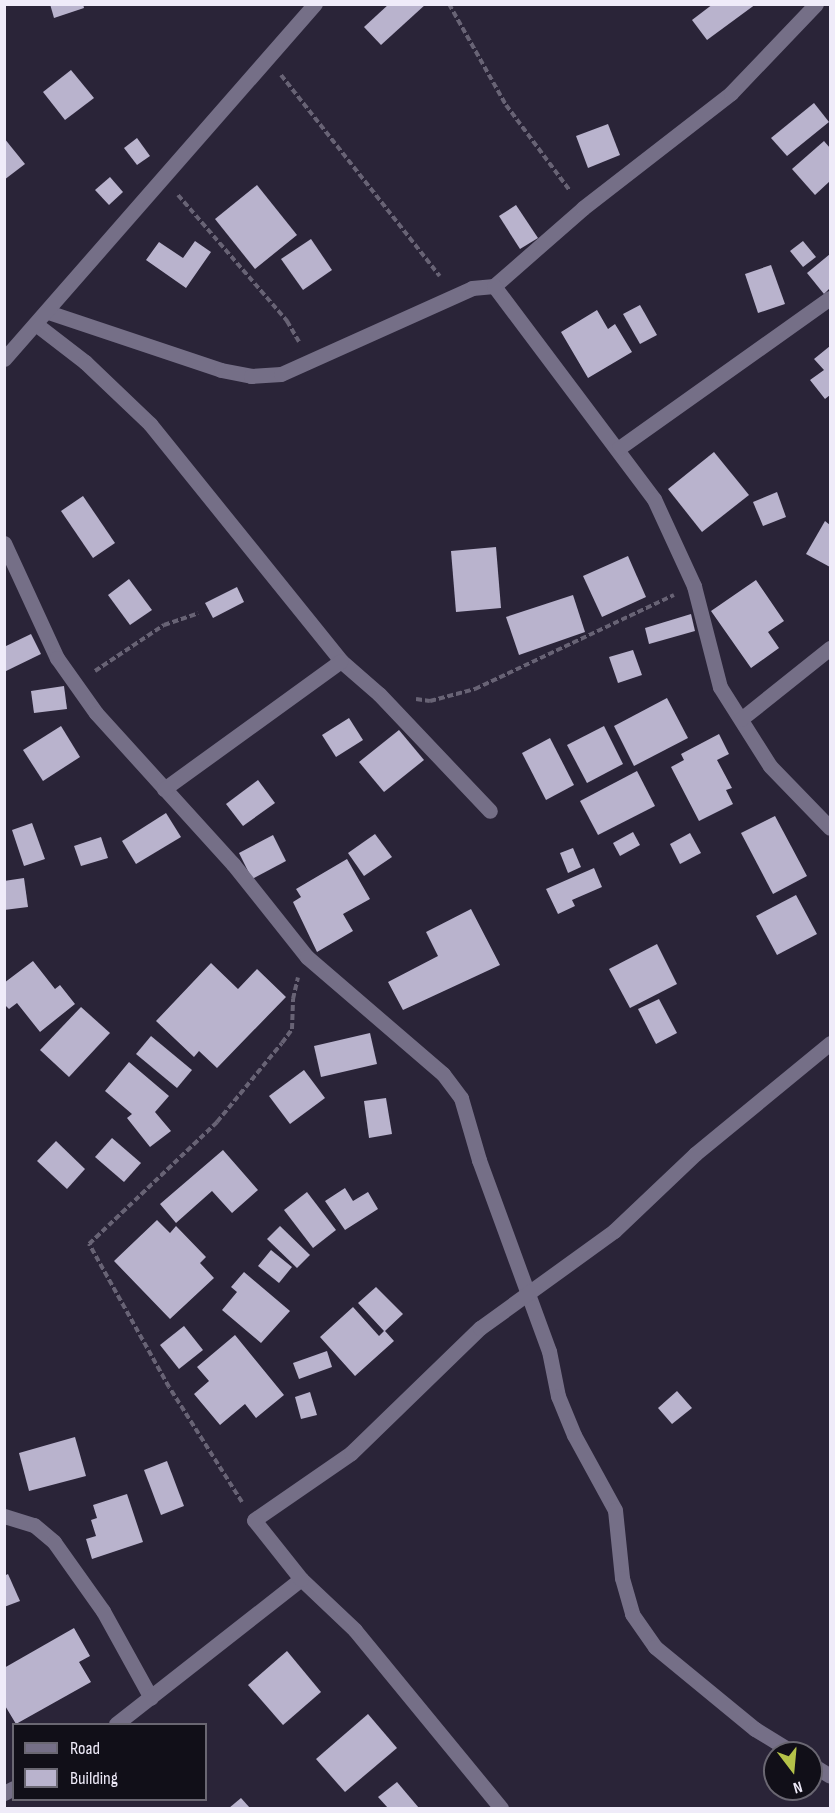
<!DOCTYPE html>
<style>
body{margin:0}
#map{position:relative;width:835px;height:1813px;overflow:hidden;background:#2a2438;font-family:"Sofia Sans Condensed",sans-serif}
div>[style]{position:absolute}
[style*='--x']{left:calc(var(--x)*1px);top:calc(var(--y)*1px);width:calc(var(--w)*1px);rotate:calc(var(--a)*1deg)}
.building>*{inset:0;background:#b9b3cd}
.path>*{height:4px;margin-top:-2px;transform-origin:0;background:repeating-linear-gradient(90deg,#686375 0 6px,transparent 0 9px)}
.minor>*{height:15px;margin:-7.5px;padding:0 7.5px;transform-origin:7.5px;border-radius:7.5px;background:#756f87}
span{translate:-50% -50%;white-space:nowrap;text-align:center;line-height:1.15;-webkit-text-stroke:6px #110f18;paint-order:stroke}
.frame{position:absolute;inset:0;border:6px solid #efebf9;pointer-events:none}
.legend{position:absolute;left:12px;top:1723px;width:195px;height:78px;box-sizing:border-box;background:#110f18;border:2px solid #6a6772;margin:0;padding:8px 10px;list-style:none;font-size:18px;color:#efebf9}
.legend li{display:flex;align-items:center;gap:12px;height:30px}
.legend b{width:30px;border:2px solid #6a6772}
.north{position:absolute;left:763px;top:1741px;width:60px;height:60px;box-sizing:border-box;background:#110f18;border:2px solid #6a6772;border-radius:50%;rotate:164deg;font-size:16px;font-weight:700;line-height:24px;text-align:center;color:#efebf9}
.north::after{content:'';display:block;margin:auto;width:21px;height:27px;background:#b5c249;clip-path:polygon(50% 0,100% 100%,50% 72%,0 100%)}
</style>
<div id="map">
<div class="building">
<div style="clip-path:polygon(50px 4px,83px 4px,84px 8px,54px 18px)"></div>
<div style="clip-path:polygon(389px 4px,426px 4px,381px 45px,364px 27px)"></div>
<div style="clip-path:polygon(713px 4px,756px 4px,707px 40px,692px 20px)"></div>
<div style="clip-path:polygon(71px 70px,94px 98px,65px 120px,43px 92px)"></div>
<div style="clip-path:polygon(814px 103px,829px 122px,787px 156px,771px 138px)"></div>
<div style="clip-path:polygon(608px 124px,620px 155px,588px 168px,576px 136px)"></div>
<div style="clip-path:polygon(4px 138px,25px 164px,4px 180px)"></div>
<div style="clip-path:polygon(137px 138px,150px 156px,137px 165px,124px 148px)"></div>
<div style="clip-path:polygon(824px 141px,830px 148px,830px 181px,815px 195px,792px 169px)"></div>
<div style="clip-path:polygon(110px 177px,123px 192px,109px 205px,95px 190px)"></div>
<div style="clip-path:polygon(257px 185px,297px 235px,255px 269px,215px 219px)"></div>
<div style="clip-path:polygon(516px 205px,538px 238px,520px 249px,499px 216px)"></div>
<div style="clip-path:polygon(311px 239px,332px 270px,303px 290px,281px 259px)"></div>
<div style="clip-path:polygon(195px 241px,211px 252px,186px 288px,146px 260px,159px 242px,183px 258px)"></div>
<div style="clip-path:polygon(803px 241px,816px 257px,803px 267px,790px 251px)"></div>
<div style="clip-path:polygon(830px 254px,830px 288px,824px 294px,807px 273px)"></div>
<div style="clip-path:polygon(771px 265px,785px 304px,758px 313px,745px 274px)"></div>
<div style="clip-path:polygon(640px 305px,657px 335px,640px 344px,623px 314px)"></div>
<div style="clip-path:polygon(597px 310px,608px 329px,615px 324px,632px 352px,588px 378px,561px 332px)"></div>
<div style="clip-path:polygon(830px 346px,830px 395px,825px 399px,810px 380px,824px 370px,814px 359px)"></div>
<div style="clip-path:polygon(714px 452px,749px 495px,702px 532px,668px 489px)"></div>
<div style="clip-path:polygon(777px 492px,786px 517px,763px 526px,753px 502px)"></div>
<div style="clip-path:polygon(83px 496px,115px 543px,93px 558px,61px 511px)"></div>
<div style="clip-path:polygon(825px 521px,830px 525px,830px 567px,806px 554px)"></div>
<div style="clip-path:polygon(496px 547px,501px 608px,456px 612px,451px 551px)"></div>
<div style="clip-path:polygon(628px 556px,646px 597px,602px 617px,583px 576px)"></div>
<div style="clip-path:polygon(129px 579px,152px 610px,130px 625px,108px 595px)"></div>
<div style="clip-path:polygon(756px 580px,784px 621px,768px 632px,779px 648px,751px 668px,711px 611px)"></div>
<div style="clip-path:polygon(237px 587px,244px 602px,213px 618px,205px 603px)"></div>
<div style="clip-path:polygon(573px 595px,585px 632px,519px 655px,506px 617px)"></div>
<div style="clip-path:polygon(691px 614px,695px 631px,649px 644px,645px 628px)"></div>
<div style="clip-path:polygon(31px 634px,41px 654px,4px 672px,4px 647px)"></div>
<div style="clip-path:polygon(633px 650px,642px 675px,618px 683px,609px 657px)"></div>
<div style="clip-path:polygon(64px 686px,67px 709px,34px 713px,31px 691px)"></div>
<div style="clip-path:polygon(667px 698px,688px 738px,634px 766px,614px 726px)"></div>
<div style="clip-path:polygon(349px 718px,363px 740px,336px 757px,322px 735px)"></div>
<div style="clip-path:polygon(61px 726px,80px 757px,43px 781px,23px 750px)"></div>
<div style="clip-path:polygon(604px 726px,623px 764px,587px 783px,567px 745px)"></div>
<div style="clip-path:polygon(399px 730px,424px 760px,384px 792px,359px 762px)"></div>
<div style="clip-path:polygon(719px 734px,729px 754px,717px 760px,732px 788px,726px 790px,733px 804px,699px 821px,671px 767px,684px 760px,681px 754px)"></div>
<div style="clip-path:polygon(550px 738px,574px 785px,546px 800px,522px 753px)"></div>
<div style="clip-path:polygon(637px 771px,655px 806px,598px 835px,580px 801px)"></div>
<div style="clip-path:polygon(258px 780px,275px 803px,243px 826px,226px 804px)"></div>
<div style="clip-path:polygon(166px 813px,181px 837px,136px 864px,122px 841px)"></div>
<div style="clip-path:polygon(775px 816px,807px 876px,773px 894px,741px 833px)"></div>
<div style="clip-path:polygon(32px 823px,45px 859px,24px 866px,12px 830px)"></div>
<div style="clip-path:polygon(633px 832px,640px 845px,620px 856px,613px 843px)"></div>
<div style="clip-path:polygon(690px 833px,701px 853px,680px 864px,670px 844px)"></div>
<div style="clip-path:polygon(375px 834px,392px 857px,364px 876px,348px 853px)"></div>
<div style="clip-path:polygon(273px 835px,286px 861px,252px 879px,239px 853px)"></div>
<div style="clip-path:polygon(101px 837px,108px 858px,81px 866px,74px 846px)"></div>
<div style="clip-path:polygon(573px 848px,581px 867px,568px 873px,560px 853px)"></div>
<div style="clip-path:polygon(347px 859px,370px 899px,343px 914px,353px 931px,317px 952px,293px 902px,301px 897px,296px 889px)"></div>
<div style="clip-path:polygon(594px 868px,602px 887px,572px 900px,575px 906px,558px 914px,546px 889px)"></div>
<div style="clip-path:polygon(24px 878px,28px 907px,4px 910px,4px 881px)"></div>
<div style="clip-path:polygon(796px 895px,817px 934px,777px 955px,756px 916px)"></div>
<div style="clip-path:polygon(471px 909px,500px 965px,403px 1010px,388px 982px,438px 956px,426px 932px)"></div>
<div style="clip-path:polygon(657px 944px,677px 984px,630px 1008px,609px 969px)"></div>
<div style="clip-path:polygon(33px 961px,55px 989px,60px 985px,75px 1004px,40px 1032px,17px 1003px,9px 1009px,4px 1004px,4px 983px)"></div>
<div style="clip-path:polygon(211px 963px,238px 989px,257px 969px,286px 997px,217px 1068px,199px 1051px,194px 1057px,156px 1021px)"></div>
<div style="clip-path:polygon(659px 999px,677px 1033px,656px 1044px,638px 1009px)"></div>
<div style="clip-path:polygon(81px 1007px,110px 1033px,69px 1077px,40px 1050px)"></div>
<div style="clip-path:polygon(370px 1033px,377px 1064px,321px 1077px,314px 1046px)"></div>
<div style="clip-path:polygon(151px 1036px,192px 1070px,177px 1088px,136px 1054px)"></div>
<div style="clip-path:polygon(129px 1062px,169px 1096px,155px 1112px,171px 1131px,150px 1147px,127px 1118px,132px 1114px,105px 1091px)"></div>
<div style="clip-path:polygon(304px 1070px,325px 1098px,290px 1124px,269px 1096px)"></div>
<div style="clip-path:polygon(386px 1098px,392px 1134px,369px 1138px,364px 1101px)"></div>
<div style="clip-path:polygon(112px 1138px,141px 1163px,124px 1182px,95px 1157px)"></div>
<div style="clip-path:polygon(56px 1141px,85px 1169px,67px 1189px,37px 1161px)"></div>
<div style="clip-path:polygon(223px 1150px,258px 1190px,232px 1213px,212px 1191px,176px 1223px,160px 1204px)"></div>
<div style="clip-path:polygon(345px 1188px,353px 1201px,368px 1192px,378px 1209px,345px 1230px,325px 1201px)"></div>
<div style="clip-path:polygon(307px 1192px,336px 1230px,313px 1248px,284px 1210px)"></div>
<div style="clip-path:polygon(157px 1220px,170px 1233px,176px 1226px,206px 1257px,200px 1263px,214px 1278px,170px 1319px,114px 1261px)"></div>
<div style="clip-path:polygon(280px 1226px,310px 1255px,297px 1268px,267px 1239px)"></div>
<div style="clip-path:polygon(271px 1250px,292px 1267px,279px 1283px,258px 1266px)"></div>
<div style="clip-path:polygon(244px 1272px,290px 1311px,261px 1343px,222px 1310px,237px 1292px,231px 1287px)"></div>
<div style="clip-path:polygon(376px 1287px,403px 1314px,385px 1331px,394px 1341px,355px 1376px,320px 1337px,353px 1307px,379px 1336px,384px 1331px,358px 1303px)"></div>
<div style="clip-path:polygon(184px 1326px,203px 1350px,179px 1369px,160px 1345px)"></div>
<div style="clip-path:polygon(235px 1335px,284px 1395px,256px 1418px,245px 1404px,220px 1425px,194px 1394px,209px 1381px,197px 1367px)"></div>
<div style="clip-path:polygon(327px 1351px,332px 1367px,299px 1379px,293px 1363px)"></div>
<div style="clip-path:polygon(677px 1391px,692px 1408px,672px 1424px,658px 1408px)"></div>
<div style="clip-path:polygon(310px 1392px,317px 1415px,301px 1419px,295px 1397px)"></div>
<div style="clip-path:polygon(75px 1437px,86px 1476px,29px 1491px,19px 1453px)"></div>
<div style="clip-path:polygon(167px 1461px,184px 1506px,161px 1515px,144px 1470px)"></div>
<div style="clip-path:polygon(127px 1494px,143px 1542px,92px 1559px,86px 1539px,96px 1536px,91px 1520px,97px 1518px,93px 1505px)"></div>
<div style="clip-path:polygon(8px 1574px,20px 1601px,4px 1607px,4px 1576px)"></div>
<div style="clip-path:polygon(74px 1628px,90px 1656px,79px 1662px,91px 1682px,16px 1724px,4px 1704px,4px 1668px)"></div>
<div style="clip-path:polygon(287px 1651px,321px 1692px,283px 1725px,248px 1685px)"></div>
<div style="clip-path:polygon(368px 1714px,397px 1748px,345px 1792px,316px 1759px)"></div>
<div style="clip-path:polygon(397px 1782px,419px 1808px,388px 1808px,378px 1797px)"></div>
<div style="clip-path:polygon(241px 1798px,250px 1808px,229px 1808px)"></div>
</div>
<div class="path">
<div style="--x:449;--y:4;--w:116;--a:60.6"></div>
<div style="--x:506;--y:105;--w:107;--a:53.3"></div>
<div style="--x:281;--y:75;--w:256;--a:51.7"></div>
<div style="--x:178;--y:195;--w:167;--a:49.1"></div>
<div style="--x:287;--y:321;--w:24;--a:60"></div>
<div style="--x:95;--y:671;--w:83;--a:-33.7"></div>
<div style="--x:164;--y:625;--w:36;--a:-19"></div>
<div style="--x:416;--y:699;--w:14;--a:8"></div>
<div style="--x:430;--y:701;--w:47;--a:-14.9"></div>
<div style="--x:475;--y:689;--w:220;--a:-25.3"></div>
<div style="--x:242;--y:1502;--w:136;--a:-122.4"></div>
<div style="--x:169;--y:1387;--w:164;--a:-119.2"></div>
<div style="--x:89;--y:1244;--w:177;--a:-43.6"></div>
<div style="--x:217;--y:1122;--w:102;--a:-50.6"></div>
<div style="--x:282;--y:1043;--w:17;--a:-54"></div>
<div style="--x:292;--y:1029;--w:30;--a:-88"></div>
<div style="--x:293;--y:999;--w:22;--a:-77"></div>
</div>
<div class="minor">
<div style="--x:494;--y:286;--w:118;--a:-41.2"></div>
<div style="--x:583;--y:208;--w:187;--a:-37.8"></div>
<div style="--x:731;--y:93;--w:123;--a:-46.3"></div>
<div style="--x:48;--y:312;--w:182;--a:18.5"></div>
<div style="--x:221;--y:370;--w:31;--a:11"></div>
<div style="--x:251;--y:376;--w:30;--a:-4"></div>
<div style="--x:281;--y:374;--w:209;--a:-24.2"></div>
<div style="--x:472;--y:288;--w:22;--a:-5"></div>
<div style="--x:494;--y:286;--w:266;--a:53.1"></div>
<div style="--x:654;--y:499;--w:96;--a:65.3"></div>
<div style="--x:694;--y:586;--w:104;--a:75.6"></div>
<div style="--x:720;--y:687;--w:93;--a:57.7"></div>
<div style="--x:770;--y:766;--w:86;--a:45.9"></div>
<div style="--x:37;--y:325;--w:61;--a:37.6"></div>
<div style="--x:85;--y:362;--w:90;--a:43.6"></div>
<div style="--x:150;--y:424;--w:304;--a:51.1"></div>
<div style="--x:341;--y:661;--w:50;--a:41"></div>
<div style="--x:379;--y:694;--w:161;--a:46.5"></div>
<div style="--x:4;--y:359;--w:472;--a:-48.8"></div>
<div style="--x:619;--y:448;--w:259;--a:-35.4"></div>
<div style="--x:4;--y:543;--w:127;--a:65.3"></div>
<div style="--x:57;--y:658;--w:67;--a:54.7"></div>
<div style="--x:96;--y:713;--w:204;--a:47.8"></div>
<div style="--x:233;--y:864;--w:119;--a:51.5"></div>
<div style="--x:307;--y:957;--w:179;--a:40.7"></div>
<div style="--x:443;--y:1074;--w:30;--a:53"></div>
<div style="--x:461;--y:1098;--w:65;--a:73.8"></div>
<div style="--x:479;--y:1160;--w:203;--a:69.9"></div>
<div style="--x:549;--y:1351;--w:46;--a:78.7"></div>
<div style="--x:558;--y:1396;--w:42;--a:67.7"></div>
<div style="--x:574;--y:1435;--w:85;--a:61.3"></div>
<div style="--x:615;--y:1510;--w:68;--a:84.1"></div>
<div style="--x:622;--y:1578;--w:37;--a:74"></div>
<div style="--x:632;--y:1614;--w:40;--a:55.1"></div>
<div style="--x:655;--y:1647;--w:129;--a:39.4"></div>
<div style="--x:755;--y:1729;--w:46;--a:31.6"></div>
<div style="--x:741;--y:719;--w:114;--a:-38.6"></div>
<div style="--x:164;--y:789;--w:218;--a:-35.9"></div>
<div style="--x:4;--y:1516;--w:31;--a:17"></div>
<div style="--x:34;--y:1525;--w:26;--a:40"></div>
<div style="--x:54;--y:1542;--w:85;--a:54.6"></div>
<div style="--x:103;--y:1611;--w:99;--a:61.1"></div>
<div style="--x:116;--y:1724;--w:235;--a:-38.1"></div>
<div style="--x:811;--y:1764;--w:22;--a:32"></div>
<div style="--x:4;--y:1793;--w:11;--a:-27"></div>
<div style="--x:501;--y:1808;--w:230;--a:-129.4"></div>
<div style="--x:355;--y:1630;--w:74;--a:-136.6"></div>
<div style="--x:301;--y:1579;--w:75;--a:-128.5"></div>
<div style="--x:254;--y:1520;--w:118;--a:-34.6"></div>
<div style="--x:351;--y:1453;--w:180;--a:-44.1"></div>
<div style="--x:480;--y:1328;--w:165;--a:-35.9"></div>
<div style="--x:614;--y:1231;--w:112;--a:-43.5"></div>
<div style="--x:695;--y:1154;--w:175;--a:-39.4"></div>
</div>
<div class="frame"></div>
<ul class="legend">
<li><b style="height:8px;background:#756f87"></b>Road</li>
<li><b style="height:16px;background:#b9b3cd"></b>Building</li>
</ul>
<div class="north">N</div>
</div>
